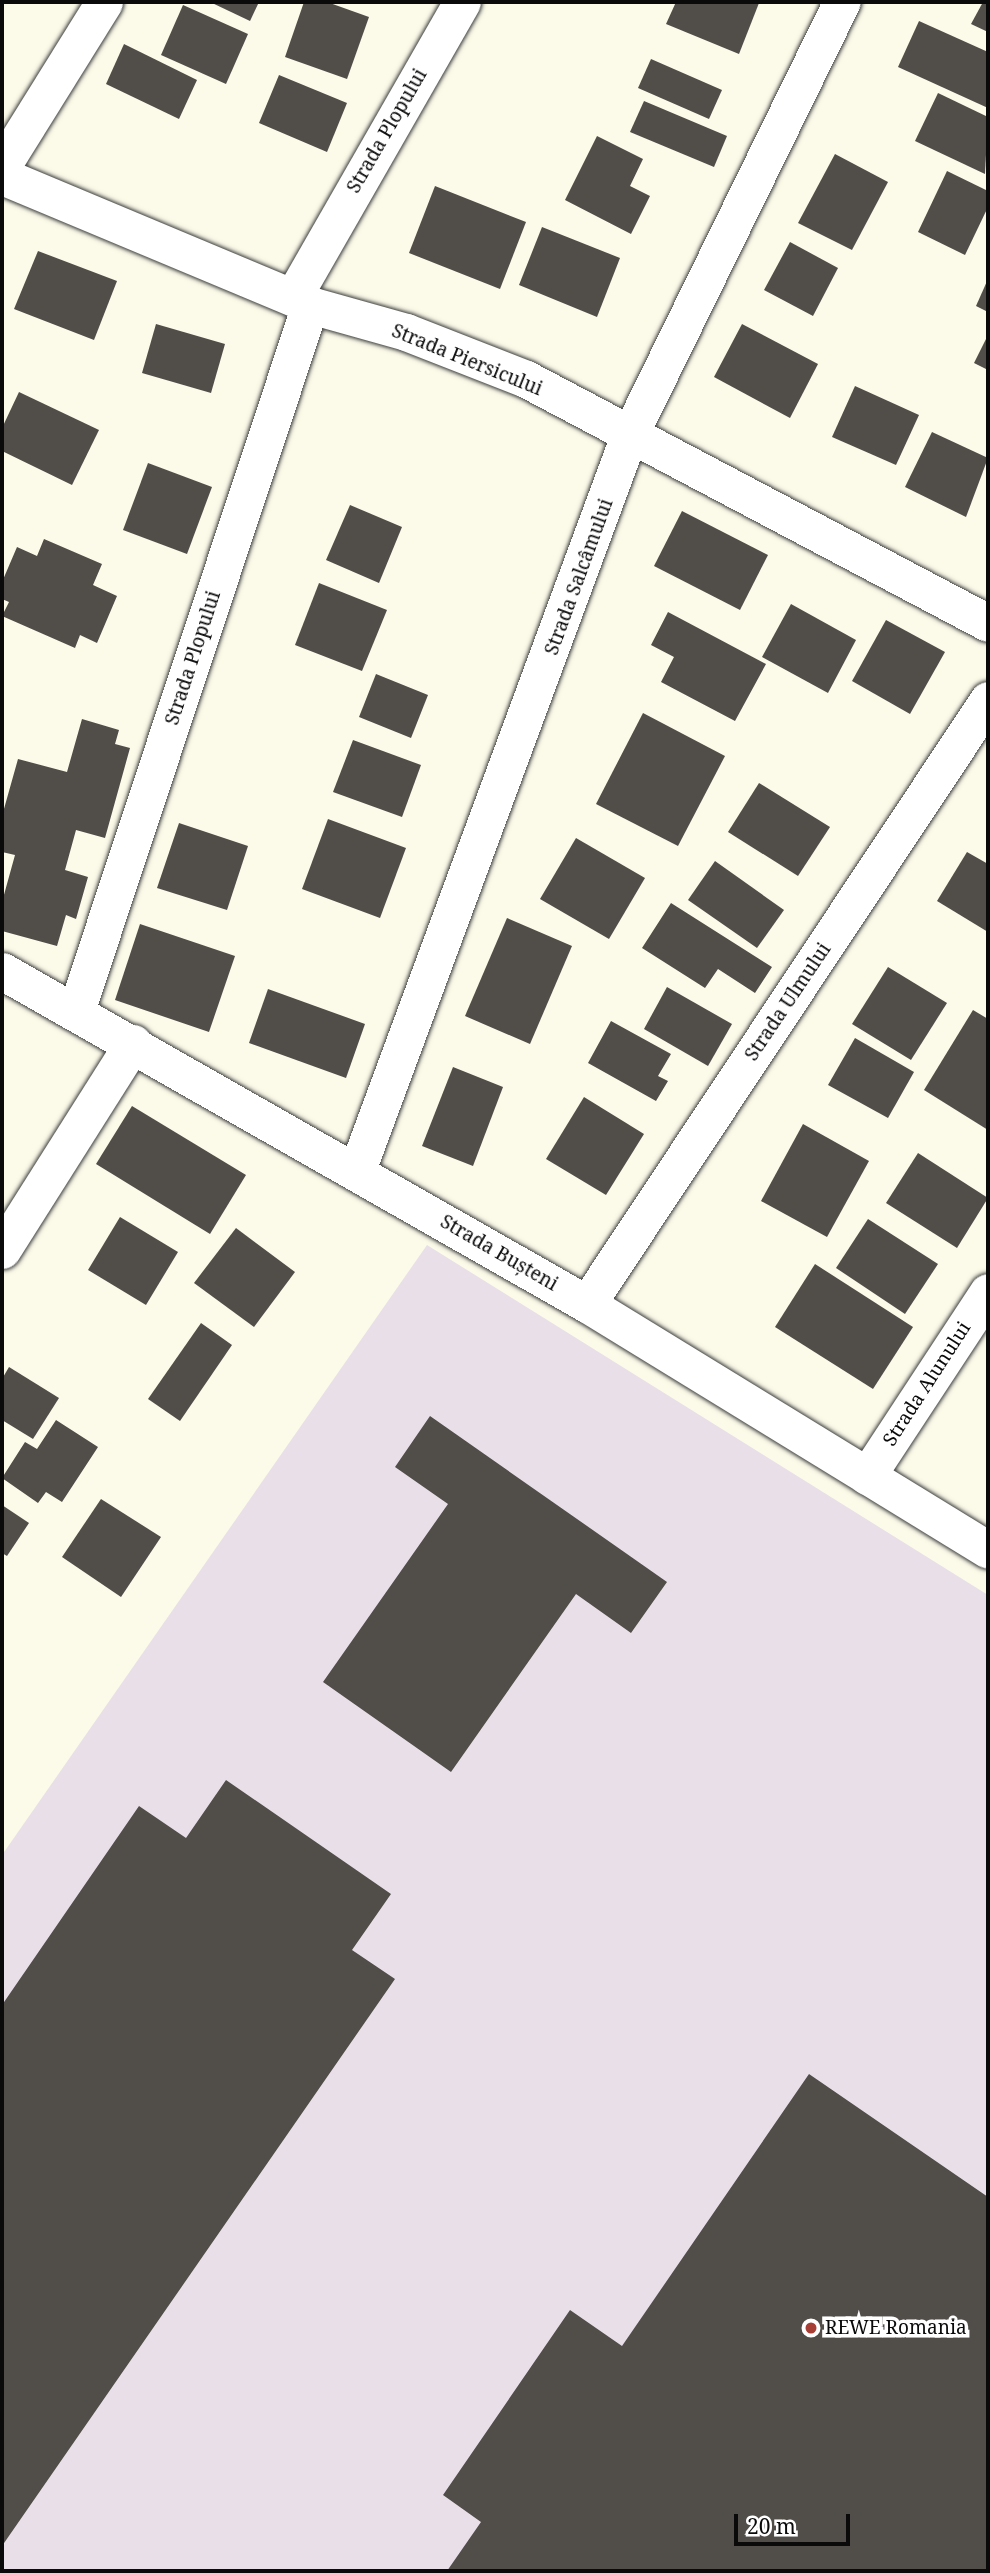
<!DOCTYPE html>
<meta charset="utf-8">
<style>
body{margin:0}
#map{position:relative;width:990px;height:2573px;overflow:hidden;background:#fcfbea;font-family:"Noto Serif",serif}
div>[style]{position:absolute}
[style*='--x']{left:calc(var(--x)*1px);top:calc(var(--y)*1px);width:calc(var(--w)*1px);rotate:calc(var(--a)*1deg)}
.industrial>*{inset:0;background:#e8dfe8}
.building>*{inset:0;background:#514d48}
.roads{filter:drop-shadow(0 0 2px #3d3d3d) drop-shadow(0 0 2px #3d3d3d)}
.street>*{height:37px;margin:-18.5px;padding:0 18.5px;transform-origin:18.5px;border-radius:18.5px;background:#fff}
.dots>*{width:19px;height:19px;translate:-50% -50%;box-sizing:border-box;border:4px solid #fff;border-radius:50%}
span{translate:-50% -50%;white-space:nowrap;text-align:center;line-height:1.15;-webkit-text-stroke:7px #fff;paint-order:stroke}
.street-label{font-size:19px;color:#0a0a0a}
.poi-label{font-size:19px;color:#0a0a0a}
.left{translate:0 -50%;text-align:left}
.frame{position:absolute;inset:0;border:4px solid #0a0a0a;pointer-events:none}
.scale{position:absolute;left:734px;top:2514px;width:116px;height:32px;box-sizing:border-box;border:4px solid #0a0a0a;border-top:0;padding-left:9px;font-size:21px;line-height:24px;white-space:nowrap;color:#0a0a0a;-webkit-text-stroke:5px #fff;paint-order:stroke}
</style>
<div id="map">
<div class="industrial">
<div style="clip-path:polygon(427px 1245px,988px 1595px,988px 2571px,2px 2571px,2px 1855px)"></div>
</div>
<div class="building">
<div style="clip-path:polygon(210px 2px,259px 2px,250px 21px)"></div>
<div style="clip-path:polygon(304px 2px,327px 2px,369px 17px,347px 79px,285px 57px)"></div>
<div style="clip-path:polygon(676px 2px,755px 2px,759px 3px,739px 54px,666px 24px)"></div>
<div style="clip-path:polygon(983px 2px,988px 2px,988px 32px,971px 24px)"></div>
<div style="clip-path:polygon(183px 5px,248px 34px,226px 84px,161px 55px)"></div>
<div style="clip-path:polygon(919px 21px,988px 52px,988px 108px,898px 67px)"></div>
<div style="clip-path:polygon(124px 44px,197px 80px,179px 119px,106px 84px)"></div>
<div style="clip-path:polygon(651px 59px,722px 90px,709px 119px,638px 88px)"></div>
<div style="clip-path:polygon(279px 75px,347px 103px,327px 152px,259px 123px)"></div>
<div style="clip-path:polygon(938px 93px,988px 117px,985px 174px,915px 141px)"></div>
<div style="clip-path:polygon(644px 101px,727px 136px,714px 167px,630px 132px)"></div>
<div style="clip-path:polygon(597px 136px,643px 159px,630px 186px,650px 196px,631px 234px,565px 200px)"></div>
<div style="clip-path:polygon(835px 154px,888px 182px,852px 250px,798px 223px)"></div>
<div style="clip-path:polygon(947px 171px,988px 191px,988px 207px,965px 255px,918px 232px)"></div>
<div style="clip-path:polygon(435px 186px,526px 222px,500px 289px,409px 253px)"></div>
<div style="clip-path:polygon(542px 227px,620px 258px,597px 317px,519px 285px)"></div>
<div style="clip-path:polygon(790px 242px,838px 268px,813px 316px,764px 290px)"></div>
<div style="clip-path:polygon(38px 251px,117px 281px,94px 340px,14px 309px)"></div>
<div style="clip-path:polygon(988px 279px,988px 312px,976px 306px)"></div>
<div style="clip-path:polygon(156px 324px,225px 344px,211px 393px,142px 373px)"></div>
<div style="clip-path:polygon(742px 324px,818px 364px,790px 418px,714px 377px)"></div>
<div style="clip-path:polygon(988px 335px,988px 370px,974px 363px)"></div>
<div style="clip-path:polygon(855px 386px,919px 415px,896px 465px,832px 437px)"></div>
<div style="clip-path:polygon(19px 392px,99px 430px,72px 485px,2px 451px,2px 428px)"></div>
<div style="clip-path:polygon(932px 432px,988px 458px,966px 517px,905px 487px)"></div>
<div style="clip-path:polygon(148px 463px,212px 487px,187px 554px,123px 530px)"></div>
<div style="clip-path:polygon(350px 505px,402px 527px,379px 583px,326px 560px)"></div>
<div style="clip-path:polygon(682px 511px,768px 555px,740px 610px,654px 566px)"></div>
<div style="clip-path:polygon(44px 539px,102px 564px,93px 585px,117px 596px,97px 643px,80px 635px,75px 648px,2px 616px,9px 602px,2px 599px,2px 582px,17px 547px,37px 556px)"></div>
<div style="clip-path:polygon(319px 583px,387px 610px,362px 671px,295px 645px)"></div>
<div style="clip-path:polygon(791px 604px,856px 640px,828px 693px,762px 657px)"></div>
<div style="clip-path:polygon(668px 612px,766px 664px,735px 721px,661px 682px,674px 657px,651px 645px)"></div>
<div style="clip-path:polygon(886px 620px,945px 652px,910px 714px,852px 681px)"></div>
<div style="clip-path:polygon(376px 674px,428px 695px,411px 738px,359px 717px)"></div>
<div style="clip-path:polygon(643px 713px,725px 756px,678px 846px,596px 804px)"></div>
<div style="clip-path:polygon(82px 719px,119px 730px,115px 744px,130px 748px,105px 838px,76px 830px,65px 870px,88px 877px,76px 919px,66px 915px,57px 946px,2px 931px,2px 902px,15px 855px,2px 852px,2px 816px,18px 759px,67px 772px)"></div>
<div style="clip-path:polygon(353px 740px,421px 765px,402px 817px,333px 792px)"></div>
<div style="clip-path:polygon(759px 783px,830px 827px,798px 876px,728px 832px)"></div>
<div style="clip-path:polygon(328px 819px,406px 848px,380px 918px,302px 889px)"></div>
<div style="clip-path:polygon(179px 823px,248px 846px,227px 910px,157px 888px)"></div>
<div style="clip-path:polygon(576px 838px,645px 878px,609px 939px,540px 899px)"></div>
<div style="clip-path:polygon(967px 852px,988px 864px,988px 932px,937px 901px)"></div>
<div style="clip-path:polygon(715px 861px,784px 910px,757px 948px,688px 900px)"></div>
<div style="clip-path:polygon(671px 903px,772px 967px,755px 993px,718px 969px,705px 988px,642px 948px)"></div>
<div style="clip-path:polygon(507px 918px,572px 946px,530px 1044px,465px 1016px)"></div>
<div style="clip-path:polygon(140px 924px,235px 956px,209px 1032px,115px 1000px)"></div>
<div style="clip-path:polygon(888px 967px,947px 1003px,911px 1060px,852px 1024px)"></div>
<div style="clip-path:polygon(667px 987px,732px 1024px,708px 1066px,644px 1029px)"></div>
<div style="clip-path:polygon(268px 989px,365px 1024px,346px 1078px,249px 1043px)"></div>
<div style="clip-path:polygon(973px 1010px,988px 1019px,988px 1130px,924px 1090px)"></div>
<div style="clip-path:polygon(611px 1021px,671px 1054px,658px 1076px,668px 1081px,656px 1101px,588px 1063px)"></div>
<div style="clip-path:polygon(855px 1038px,914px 1072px,888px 1118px,828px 1085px)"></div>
<div style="clip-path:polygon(453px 1067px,503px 1087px,473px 1166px,422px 1146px)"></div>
<div style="clip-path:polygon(584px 1097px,644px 1134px,606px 1195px,546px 1159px)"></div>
<div style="clip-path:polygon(132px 1106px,246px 1175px,210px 1234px,96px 1164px)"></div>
<div style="clip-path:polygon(803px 1124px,869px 1161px,827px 1237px,761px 1201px)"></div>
<div style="clip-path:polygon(918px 1153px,988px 1198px,957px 1248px,886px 1203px)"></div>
<div style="clip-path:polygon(120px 1217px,178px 1252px,146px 1305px,88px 1270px)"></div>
<div style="clip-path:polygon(868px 1219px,938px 1264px,905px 1314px,836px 1268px)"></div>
<div style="clip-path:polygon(236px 1228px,295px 1272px,254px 1327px,194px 1283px)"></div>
<div style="clip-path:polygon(815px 1264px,913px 1327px,873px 1389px,775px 1327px)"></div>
<div style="clip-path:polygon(201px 1323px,232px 1345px,180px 1421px,148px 1399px)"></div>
<div style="clip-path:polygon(9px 1367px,59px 1398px,33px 1439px,2px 1420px,2px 1379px)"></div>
<div style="clip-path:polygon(430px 1416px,667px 1582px,631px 1633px,576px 1594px,451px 1772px,323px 1682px,448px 1504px,395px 1467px)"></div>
<div style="clip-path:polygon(56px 1420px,98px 1447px,62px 1502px,46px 1492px,38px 1503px,2px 1478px,25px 1442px,37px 1449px)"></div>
<div style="clip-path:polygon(101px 1499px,161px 1537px,121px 1597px,62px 1557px)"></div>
<div style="clip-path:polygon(2px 1505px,29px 1523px,7px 1556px,2px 1553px)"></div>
<div style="clip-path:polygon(226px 1780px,391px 1894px,352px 1950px,395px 1979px,2px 2546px,2px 2005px,139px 1806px,186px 1838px)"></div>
<div style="clip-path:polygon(809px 2074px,988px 2197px,988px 2571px,447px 2571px,481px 2522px,443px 2495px,570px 2310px,622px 2346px)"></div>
</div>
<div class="roads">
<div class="street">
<div style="--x:2;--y:166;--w:193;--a:-58.1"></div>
<div style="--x:2;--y:176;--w:334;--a:22.7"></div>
<div style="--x:310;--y:305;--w:100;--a:15.7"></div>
<div style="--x:406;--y:332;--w:129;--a:21.4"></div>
<div style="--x:526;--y:379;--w:522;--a:27.84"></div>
<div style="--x:293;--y:297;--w:340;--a:-60.2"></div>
<div style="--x:2;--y:971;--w:673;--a:29.65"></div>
<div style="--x:587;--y:1304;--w:470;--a:31.5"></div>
<div style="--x:76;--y:1011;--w:744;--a:-71.66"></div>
<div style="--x:357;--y:1170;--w:781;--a:-69.68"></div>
<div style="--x:628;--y:438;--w:486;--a:-63.9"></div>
<div style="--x:2;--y:1250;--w:245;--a:-57.7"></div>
<div style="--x:587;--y:1304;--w:725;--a:-56.42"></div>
<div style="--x:867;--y:1476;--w:220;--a:-56.7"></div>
</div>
</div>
<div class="dots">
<div style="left:811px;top:2328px;background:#a73e35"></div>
</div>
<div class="street-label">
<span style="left:387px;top:131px;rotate:-60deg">Strada Plopului</span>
<span style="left:467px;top:360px;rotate:22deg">Strada Piersicului</span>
<span style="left:579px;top:577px;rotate:-70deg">Strada Salcâmului</span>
<span style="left:193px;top:658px;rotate:-72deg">Strada Plopului</span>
<span style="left:788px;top:1002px;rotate:-56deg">Strada Ulmului</span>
<span style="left:499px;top:1253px;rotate:30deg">Strada Bușteni</span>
<span style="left:927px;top:1384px;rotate:-57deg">Strada Alunului</span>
</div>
<div class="poi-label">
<span class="left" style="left:825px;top:2328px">REWE Romania</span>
</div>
<div class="frame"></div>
<div class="scale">20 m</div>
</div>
